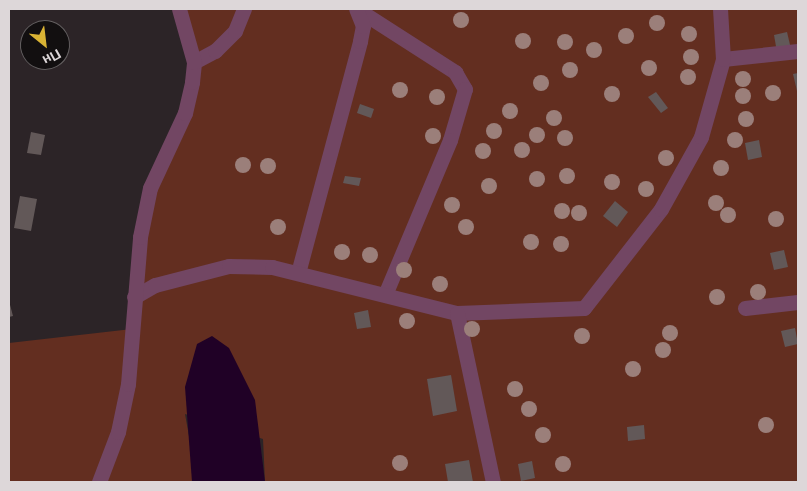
<!DOCTYPE html>
<meta charset="utf-8">
<style>
body{margin:0}
#map{position:relative;width:807px;height:491px;overflow:hidden;background:#2c2427;font-family:"DM Sans",sans-serif}
div>[style]{position:absolute}
[style*='--x']{left:calc(var(--x)*1px);top:calc(var(--y)*1px);width:calc(var(--w)*1px);rotate:calc(var(--a)*1deg)}
.green>*{inset:0;background:#632e20}
.water>*{inset:0;background:#200126}
.building>*{inset:0;background:#625858}
.minor>*{height:15px;margin:-7.5px;padding:0 7.5px;transform-origin:7.5px;border-radius:7.5px;background:#724663}
.trees>*{width:16px;height:16px;margin:-8px;border-radius:50%;background:#9b7f7a}
span{translate:-50% -50%;white-space:nowrap;text-align:center;line-height:1.15;-webkit-text-stroke:5px #120f10;paint-order:stroke}
.frame{position:absolute;inset:0;border:10px solid #ddd7d9;pointer-events:none}
.north{position:absolute;left:20px;top:20px;width:50px;height:50px;box-sizing:border-box;background:#120f10;border:1px solid #635f60;border-radius:50%;rotate:151deg;font-size:14px;font-weight:700;line-height:20px;text-align:center;color:#ddd7d9}
.north::after{content:'';display:block;margin:auto;width:18px;height:22px;background:#d9b334;clip-path:polygon(50% 0,100% 100%,50% 72%,0 100%)}
</style>
<div id="map">
<div class="green">
<div style="clip-path:polygon(179px 9px,798px 9px,798px 482px,265px 482px,263px 439px,185px 414px,194px 464px,192px 482px,9px 482px,9px 343px,132px 329px,140px 237px,192px 82px)"></div>
</div>
<div class="water">
<div style="clip-path:polygon(212px 336px,229px 348px,255px 400px,265px 482px,192px 482px,185px 387px,197px 344px)"></div>
</div>
<div class="building">
<div style="clip-path:polygon(787px 32px,791px 49px,777px 52px,774px 35px)"></div>
<div style="clip-path:polygon(798px 73px,798px 90px,797px 91px,793px 74px)"></div>
<div style="clip-path:polygon(656px 92px,668px 108px,661px 113px,648px 97px)"></div>
<div style="clip-path:polygon(360px 104px,374px 109px,371px 118px,357px 113px)"></div>
<div style="clip-path:polygon(31px 132px,45px 135px,41px 155px,27px 153px)"></div>
<div style="clip-path:polygon(759px 140px,762px 157px,748px 160px,745px 143px)"></div>
<div style="clip-path:polygon(345px 176px,361px 178px,359px 186px,343px 183px)"></div>
<div style="clip-path:polygon(20px 196px,37px 199px,31px 231px,14px 228px)"></div>
<div style="clip-path:polygon(615px 201px,628px 212px,617px 227px,603px 216px)"></div>
<div style="clip-path:polygon(784px 250px,788px 267px,774px 270px,770px 253px)"></div>
<div style="clip-path:polygon(9px 301px,13px 316px,9px 317px)"></div>
<div style="clip-path:polygon(368px 310px,371px 327px,357px 329px,354px 313px)"></div>
<div style="clip-path:polygon(795px 328px,798px 344px,785px 347px,781px 331px)"></div>
<div style="clip-path:polygon(451px 375px,457px 411px,433px 416px,427px 379px)"></div>
<div style="clip-path:polygon(644px 425px,645px 439px,628px 441px,627px 427px)"></div>
<div style="clip-path:polygon(469px 460px,473px 482px,448px 482px,445px 464px)"></div>
<div style="clip-path:polygon(532px 461px,535px 478px,521px 481px,518px 464px)"></div>
</div>
<div class="minor">
<div style="--x:357;--y:9;--w:117;--a:32.7"></div>
<div style="--x:455;--y:72;--w:20;--a:60"></div>
<div style="--x:465;--y:89;--w:53;--a:106.4"></div>
<div style="--x:450;--y:140;--w:165;--a:112.8"></div>
<div style="--x:723;--y:59;--w:75;--a:-6.1"></div>
<div style="--x:194;--y:62;--w:24;--a:-28"></div>
<div style="--x:215;--y:51;--w:28;--a:-45"></div>
<div style="--x:235;--y:31;--w:24;--a:-68"></div>
<div style="--x:298;--y:273;--w:240;--a:-75"></div>
<div style="--x:360;--y:41;--w:15;--a:-79"></div>
<div style="--x:363;--y:26;--w:18;--a:-112"></div>
<div style="--x:134;--y:297;--w:24;--a:-30"></div>
<div style="--x:155;--y:285;--w:76;--a:-14.4"></div>
<div style="--x:229;--y:266;--w:43;--a:1.3"></div>
<div style="--x:272;--y:267;--w:191;--a:14"></div>
<div style="--x:457;--y:313;--w:127;--a:-2.3"></div>
<div style="--x:584;--y:308;--w:125;--a:-52.1"></div>
<div style="--x:661;--y:209;--w:82;--a:-60.9"></div>
<div style="--x:701;--y:137;--w:81;--a:-74.2"></div>
<div style="--x:723;--y:59;--w:50;--a:-93.4"></div>
<div style="--x:745;--y:308;--w:53;--a:-6.5"></div>
<div style="--x:457;--y:313;--w:173;--a:78"></div>
<div style="--x:99;--y:482;--w:53;--a:-69.2"></div>
<div style="--x:118;--y:432;--w:49;--a:-78.2"></div>
<div style="--x:128;--y:384;--w:147;--a:-85.3"></div>
<div style="--x:140;--y:237;--w:50;--a:-78.5"></div>
<div style="--x:150;--y:188;--w:83;--a:-65"></div>
<div style="--x:185;--y:113;--w:32;--a:-77"></div>
<div style="--x:192;--y:82;--w:20;--a:-84"></div>
<div style="--x:194;--y:62;--w:55;--a:-105.8"></div>
</div>
<div class="trees">
<div style="left:461px;top:20px"></div>
<div style="left:657px;top:23px"></div>
<div style="left:689px;top:34px"></div>
<div style="left:626px;top:36px"></div>
<div style="left:523px;top:41px"></div>
<div style="left:565px;top:42px"></div>
<div style="left:594px;top:50px"></div>
<div style="left:691px;top:57px"></div>
<div style="left:649px;top:68px"></div>
<div style="left:570px;top:70px"></div>
<div style="left:688px;top:77px"></div>
<div style="left:743px;top:79px"></div>
<div style="left:541px;top:83px"></div>
<div style="left:400px;top:90px"></div>
<div style="left:773px;top:93px"></div>
<div style="left:612px;top:94px"></div>
<div style="left:743px;top:96px"></div>
<div style="left:437px;top:97px"></div>
<div style="left:510px;top:111px"></div>
<div style="left:554px;top:118px"></div>
<div style="left:746px;top:119px"></div>
<div style="left:494px;top:131px"></div>
<div style="left:537px;top:135px"></div>
<div style="left:433px;top:136px"></div>
<div style="left:565px;top:138px"></div>
<div style="left:735px;top:140px"></div>
<div style="left:522px;top:150px"></div>
<div style="left:483px;top:151px"></div>
<div style="left:666px;top:158px"></div>
<div style="left:243px;top:165px"></div>
<div style="left:268px;top:166px"></div>
<div style="left:721px;top:168px"></div>
<div style="left:567px;top:176px"></div>
<div style="left:537px;top:179px"></div>
<div style="left:612px;top:182px"></div>
<div style="left:489px;top:186px"></div>
<div style="left:646px;top:189px"></div>
<div style="left:716px;top:203px"></div>
<div style="left:452px;top:205px"></div>
<div style="left:562px;top:211px"></div>
<div style="left:579px;top:213px"></div>
<div style="left:728px;top:215px"></div>
<div style="left:776px;top:219px"></div>
<div style="left:278px;top:227px"></div>
<div style="left:466px;top:227px"></div>
<div style="left:531px;top:242px"></div>
<div style="left:561px;top:244px"></div>
<div style="left:342px;top:252px"></div>
<div style="left:370px;top:255px"></div>
<div style="left:404px;top:270px"></div>
<div style="left:440px;top:284px"></div>
<div style="left:758px;top:292px"></div>
<div style="left:717px;top:297px"></div>
<div style="left:407px;top:321px"></div>
<div style="left:472px;top:329px"></div>
<div style="left:670px;top:333px"></div>
<div style="left:582px;top:336px"></div>
<div style="left:663px;top:350px"></div>
<div style="left:633px;top:369px"></div>
<div style="left:515px;top:389px"></div>
<div style="left:529px;top:409px"></div>
<div style="left:766px;top:425px"></div>
<div style="left:543px;top:435px"></div>
<div style="left:400px;top:463px"></div>
<div style="left:563px;top:464px"></div>
</div>
<div class="frame"></div>
<div class="north">Пн</div>
</div>
